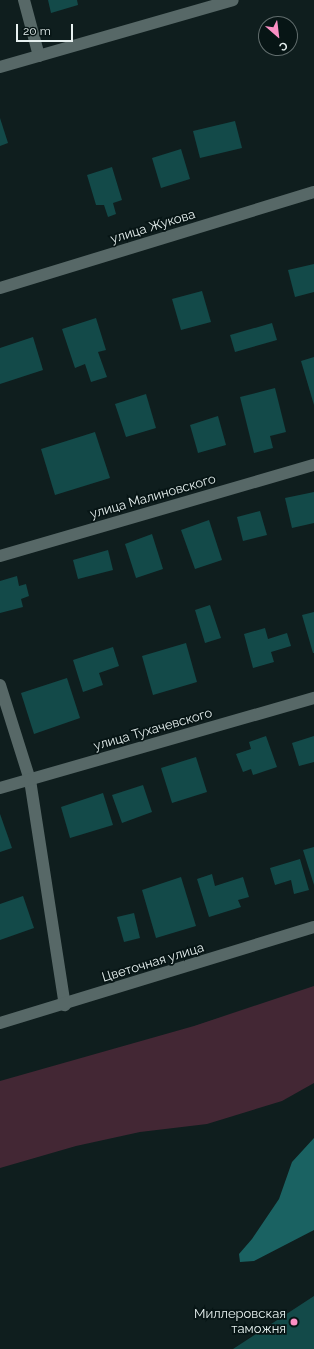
<!DOCTYPE html>
<meta charset="utf-8">
<style>
body{margin:0}
#map{position:relative;width:314px;height:1349px;overflow:hidden;background:#0f1e1e;font-family:Raleway,sans-serif}
div>[style]{position:absolute}
[style*='--x']{left:calc(var(--x)*1px);top:calc(var(--y)*1px);width:calc(var(--w)*1px);rotate:calc(var(--a)*1deg)}
.green>*{inset:0;background:#432734}
.water>*{inset:0;background:#1a6262}
.building>*{inset:0;background:#134a49}
.minor>*{height:12px;margin:-6px;padding:0 6px;transform-origin:6px;border-radius:6px;background:#576867}
.dots>*{width:11px;height:11px;translate:-50% -50%;box-sizing:border-box;border:2px solid #071515;border-radius:50%}
span{translate:-50% -50%;white-space:nowrap;text-align:center;line-height:1.15;-webkit-text-stroke:3.5px #071515;paint-order:stroke}
.street-label{font-size:13px;color:#e7f1f0}
.poi-label{font-size:13px;color:#e7f1f0}
.right{translate:-100% -50%;text-align:right}
.north{position:absolute;left:258px;top:16px;width:40px;height:40px;box-sizing:border-box;background:#071515;border:1px solid #616d6d;border-radius:50%;rotate:152deg;font-size:11px;font-weight:700;line-height:16px;text-align:center;color:#e7f1f0}
.north::after{content:'';display:block;margin:auto;width:14px;height:18px;background:#fb8fc4;clip-path:polygon(50% 0,100% 100%,50% 72%,0 100%)}
.scale{position:absolute;left:16px;top:24px;width:57px;height:18px;box-sizing:border-box;border:2px solid #e7f1f0;border-top:0;padding-left:5px;font-size:12px;line-height:14px;white-space:nowrap;color:#e7f1f0;-webkit-text-stroke:3px #071515;paint-order:stroke}
</style>
<div id="map">
<div class="green">
<div style="clip-path:polygon(314px 986px,314px 1083px,282px 1101px,207px 1124px,140px 1132px,76px 1146px,0 1168px,0 1081px,194px 1026px)"></div>
</div>
<div class="water">
<div style="clip-path:polygon(314px 1138px,314px 1230px,254px 1261px,240px 1262px,239px 1254px,252px 1239px,279px 1199px,292px 1162px)"></div>
</div>
<div class="building">
<div style="clip-path:polygon(48px 0,77px 0,78px 5px,51px 13px)"></div>
<div style="clip-path:polygon(0 118px,8px 143px,0 146px)"></div>
<div style="clip-path:polygon(235px 121px,242px 148px,200px 158px,193px 131px)"></div>
<div style="clip-path:polygon(181px 149px,190px 179px,161px 188px,152px 158px)"></div>
<div style="clip-path:polygon(112px 167px,122px 200px,113px 203px,116px 214px,108px 217px,104px 205px,96px 205px,87px 175px)"></div>
<div style="clip-path:polygon(314px 264px,314px 292px,295px 297px,288px 270px)"></div>
<div style="clip-path:polygon(202px 291px,211px 322px,181px 330px,172px 299px)"></div>
<div style="clip-path:polygon(96px 318px,106px 350px,98px 352px,107px 377px,91px 382px,85px 364px,75px 368px,62px 329px)"></div>
<div style="clip-path:polygon(272px 323px,277px 340px,235px 352px,230px 335px)"></div>
<div style="clip-path:polygon(33px 337px,43px 370px,0 384px,0 348px)"></div>
<div style="clip-path:polygon(314px 357px,314px 405px,301px 361px)"></div>
<div style="clip-path:polygon(275px 388px,286px 432px,270px 436px,273px 448px,254px 453px,240px 397px)"></div>
<div style="clip-path:polygon(146px 394px,156px 428px,126px 437px,115px 404px)"></div>
<div style="clip-path:polygon(218px 416px,226px 445px,198px 453px,190px 425px)"></div>
<div style="clip-path:polygon(95px 432px,110px 478px,55px 495px,41px 449px)"></div>
<div style="clip-path:polygon(314px 492px,314px 523px,292px 528px,285px 498px)"></div>
<div style="clip-path:polygon(260px 511px,267px 535px,243px 541px,237px 517px)"></div>
<div style="clip-path:polygon(209px 520px,222px 560px,195px 569px,181px 530px)"></div>
<div style="clip-path:polygon(152px 534px,163px 569px,136px 578px,125px 544px)"></div>
<div style="clip-path:polygon(108px 550px,113px 570px,78px 579px,73px 560px)"></div>
<div style="clip-path:polygon(17px 576px,19px 586px,26px 584px,29px 596px,21px 599px,23px 607px,0 613px,0 581px)"></div>
<div style="clip-path:polygon(210px 605px,221px 638px,205px 643px,195px 610px)"></div>
<div style="clip-path:polygon(314px 612px,314px 653px,313px 653px,302px 615px)"></div>
<div style="clip-path:polygon(265px 628px,268px 639px,287px 633px,291px 646px,271px 652px,274px 662px,253px 668px,244px 634px)"></div>
<div style="clip-path:polygon(186px 643px,197px 682px,153px 695px,142px 656px)"></div>
<div style="clip-path:polygon(113px 647px,119px 666px,99px 673px,103px 685px,83px 692px,73px 660px)"></div>
<div style="clip-path:polygon(67px 678px,80px 718px,34px 734px,21px 693px)"></div>
<div style="clip-path:polygon(266px 736px,277px 767px,253px 775px,251px 769px,243px 772px,236px 754px,251px 749px,249px 742px)"></div>
<div style="clip-path:polygon(314px 736px,314px 762px,299px 766px,292px 743px)"></div>
<div style="clip-path:polygon(196px 757px,207px 792px,172px 803px,161px 768px)"></div>
<div style="clip-path:polygon(143px 785px,152px 812px,122px 823px,112px 795px)"></div>
<div style="clip-path:polygon(103px 793px,113px 825px,70px 838px,61px 807px)"></div>
<div style="clip-path:polygon(0 814px,12px 848px,0 852px)"></div>
<div style="clip-path:polygon(314px 847px,314px 885px,303px 850px)"></div>
<div style="clip-path:polygon(300px 859px,309px 890px,294px 894px,291px 880px,275px 885px,270px 868px)"></div>
<div style="clip-path:polygon(212px 874px,215px 886px,243px 877px,249px 897px,238px 900px,241px 907px,209px 917px,197px 879px)"></div>
<div style="clip-path:polygon(181px 877px,196px 926px,156px 938px,142px 890px)"></div>
<div style="clip-path:polygon(23px 896px,34px 928px,0 940px,0 904px)"></div>
<div style="clip-path:polygon(134px 913px,140px 938px,124px 942px,117px 917px)"></div>
<div style="clip-path:polygon(314px 1296px,314px 1349px,233px 1349px)"></div>
</div>
<div class="minor">
<div style="--x:24;--y:0;--w:58;--a:75"></div>
<div style="--x:0;--y:67;--w:242;--a:-16"></div>
<div style="--x:0;--y:288;--w:328;--a:-17"></div>
<div style="--x:0;--y:556;--w:327;--a:-16.2"></div>
<div style="--x:0;--y:685;--w:100;--a:72.5"></div>
<div style="--x:30;--y:780;--w:228;--a:81.2"></div>
<div style="--x:0;--y:788;--w:327;--a:-16"></div>
<div style="--x:0;--y:1023;--w:328;--a:-17"></div>
</div>
<div class="dots">
<div style="left:294px;top:1322px;background:#fb8fc4"></div>
</div>
<div class="street-label">
<span style="left:153px;top:227px;rotate:-17deg">улица Жукова</span>
<span style="left:153px;top:497px;rotate:-16deg">улица Малиновского</span>
<span style="left:153px;top:730px;rotate:-16deg">улица Тухачевского</span>
<span style="left:153px;top:963px;rotate:-17deg">Цветочная улица</span>
</div>
<div class="poi-label">
<span class="right" style="left:286px;top:1322px">Миллеровская<br>таможня</span>
</div>
<div class="north">С</div>
<div class="scale">20 m</div>
</div>
